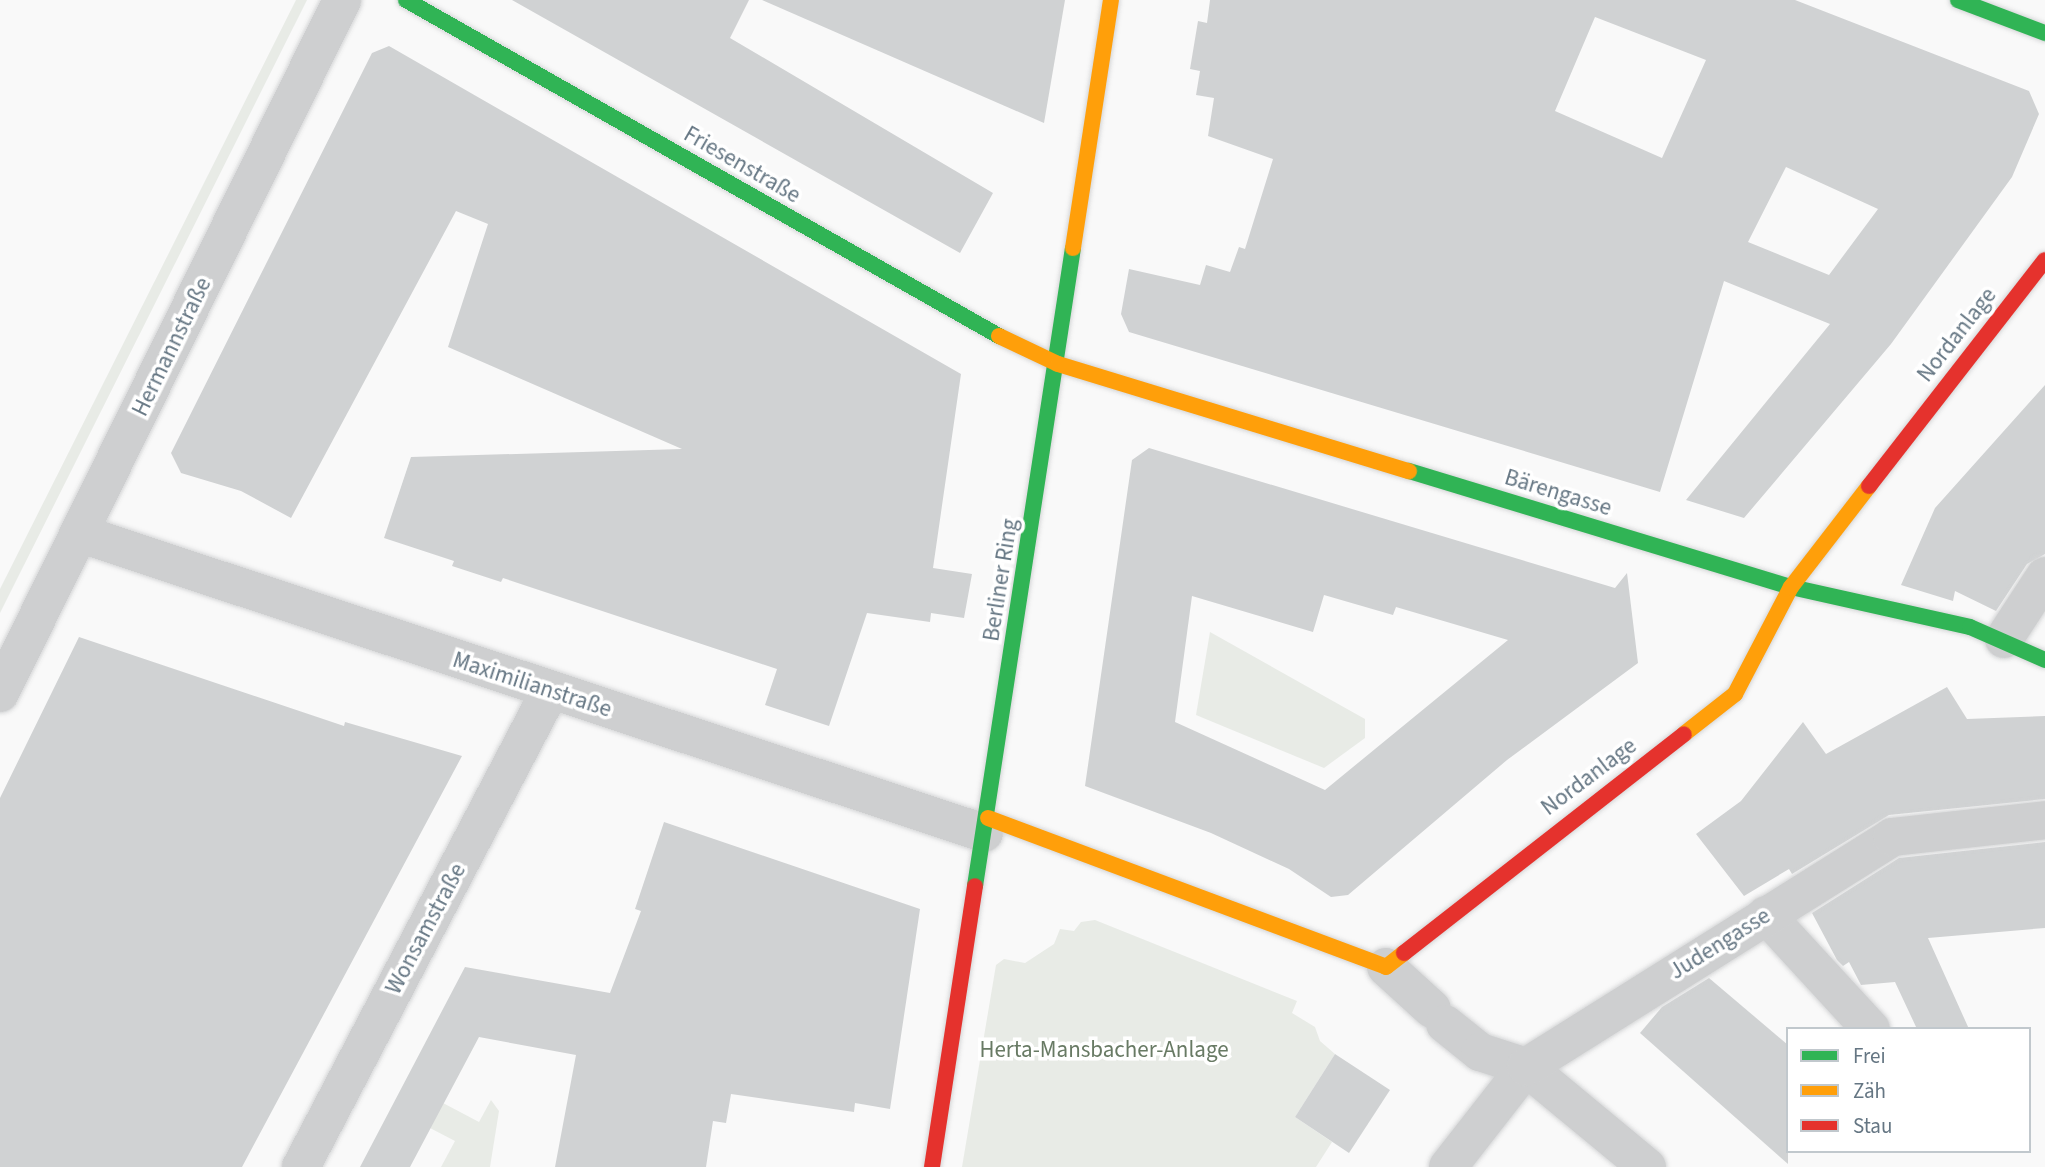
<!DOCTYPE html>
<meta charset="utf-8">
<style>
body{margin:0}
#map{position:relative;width:2045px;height:1167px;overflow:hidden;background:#f9f9f9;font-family:"Source Sans 3",sans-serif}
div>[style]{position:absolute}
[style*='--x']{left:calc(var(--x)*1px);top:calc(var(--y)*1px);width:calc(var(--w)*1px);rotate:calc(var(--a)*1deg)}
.green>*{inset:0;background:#e8ebe6}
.building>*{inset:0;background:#d0d2d3}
.roads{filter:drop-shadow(0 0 2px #d5d6d7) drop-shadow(0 0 2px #d5d6d7)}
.street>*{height:38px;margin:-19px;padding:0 19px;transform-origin:19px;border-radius:19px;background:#cecfd0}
.fast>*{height:16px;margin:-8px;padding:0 8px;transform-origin:8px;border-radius:8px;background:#30b455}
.slow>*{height:16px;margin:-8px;padding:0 8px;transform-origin:8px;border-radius:8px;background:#ff9f0a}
.jam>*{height:16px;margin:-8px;padding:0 8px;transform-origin:8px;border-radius:8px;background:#e5322d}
span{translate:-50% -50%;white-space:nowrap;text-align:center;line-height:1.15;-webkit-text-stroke:7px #fff;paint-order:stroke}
.street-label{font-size:23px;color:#657683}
.park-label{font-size:23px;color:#687a64}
.legend{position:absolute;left:1786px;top:1027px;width:245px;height:126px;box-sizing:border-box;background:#fff;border:2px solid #c1c8cd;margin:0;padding:9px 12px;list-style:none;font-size:21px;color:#657683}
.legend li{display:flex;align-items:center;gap:14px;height:35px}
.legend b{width:35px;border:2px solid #c1c8cd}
</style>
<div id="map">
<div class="green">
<div style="clip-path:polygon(296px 0,307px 0,0 613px,0 589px)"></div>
<div style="clip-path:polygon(1210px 632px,1365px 719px,1365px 738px,1324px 768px,1196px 715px)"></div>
<div style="clip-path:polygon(1095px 920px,1297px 1001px,1292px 1013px,1315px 1027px,1320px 1041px,1335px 1054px,1295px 1117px,1332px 1142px,1316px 1167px,962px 1167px,996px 965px,1004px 959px,1025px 963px,1054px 944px,1060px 929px,1074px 931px,1081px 922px)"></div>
<div style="clip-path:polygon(491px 1100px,499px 1111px,490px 1167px,441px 1167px,455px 1141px,430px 1128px,443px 1103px,479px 1122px)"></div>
</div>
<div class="building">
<div style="clip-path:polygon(512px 0,749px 0,730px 38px,993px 193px,960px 253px)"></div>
<div style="clip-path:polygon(762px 0,1065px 0,1044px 123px)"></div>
<div style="clip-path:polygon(evenodd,1210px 0,1795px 0,2029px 91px,2039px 114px,2012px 177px,1891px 344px,1744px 518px,1686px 500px,1830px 324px,1724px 281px,1660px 492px,1129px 332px,1121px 314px,1129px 269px,1200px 285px,1206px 265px,1230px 272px,1239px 247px,1245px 249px,1273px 159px,1208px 136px,1214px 98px,1196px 95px,1200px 71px,1190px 69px,1198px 21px,1207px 23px,1210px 0,1595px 17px,1706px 60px,1662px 158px,1555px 111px,1595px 17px,1210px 0,1786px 167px,1878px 209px,1829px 275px,1748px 242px,1786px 167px)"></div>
<div style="clip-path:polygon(389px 46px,961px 374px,933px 568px,972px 574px,964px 618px,931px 613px,930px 622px,867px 613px,829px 726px,765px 705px,777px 669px,503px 578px,501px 582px,452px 566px,454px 561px,384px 538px,411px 457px,682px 449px,448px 347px,488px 224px,456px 211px,291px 518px,241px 491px,181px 473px,171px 453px,372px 53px)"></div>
<div style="clip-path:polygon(2045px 385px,2045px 554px,2027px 564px,1996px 611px,1955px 591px,1953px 601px,1901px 585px,1935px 508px)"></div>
<div style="clip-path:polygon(evenodd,1149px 448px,1615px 588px,1627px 573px,1638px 663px,1507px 760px,1348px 895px,1331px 897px,1289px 869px,1211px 833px,1085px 786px,1132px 460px,1149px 448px,1324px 595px,1393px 615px,1396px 607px,1508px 640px,1325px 790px,1175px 722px,1192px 596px,1313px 632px,1324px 595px)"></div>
<div style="clip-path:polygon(79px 637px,344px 726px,345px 722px,462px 756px,242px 1167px,0 1167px,0 798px)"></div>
<div style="clip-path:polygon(1947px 687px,1967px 719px,2045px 716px,2045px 799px,1889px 815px,1792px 874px,1789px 869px,1744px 896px,1696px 834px,1741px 801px,1803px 722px,1826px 754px)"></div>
<div style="clip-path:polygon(664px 822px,920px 909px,890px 1109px,855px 1103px,854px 1112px,731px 1094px,726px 1123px,713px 1121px,706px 1167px,555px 1167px,576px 1055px,479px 1037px,410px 1167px,360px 1167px,465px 967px,610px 993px,641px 911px,635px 909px)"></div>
<div style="clip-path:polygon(2045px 842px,2045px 928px,1928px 938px,1969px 1029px,1917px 1029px,1895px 982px,1861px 985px,1849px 962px,1843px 966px,1837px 960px,1812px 913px,1899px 858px)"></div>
<div style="clip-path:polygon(1709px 978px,1788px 1045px,1788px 1164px,1640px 1033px,1662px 1007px)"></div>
<div style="clip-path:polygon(1335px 1054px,1390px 1090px,1349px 1153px,1295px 1117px)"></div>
</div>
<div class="roads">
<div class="street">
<div style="--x:81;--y:534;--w:951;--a:18.32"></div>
<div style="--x:2004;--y:639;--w:75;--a:-56.9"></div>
<div style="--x:0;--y:693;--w:773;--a:-63.73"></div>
<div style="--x:1766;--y:915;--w:155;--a:47.4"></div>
<div style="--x:1386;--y:967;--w:62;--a:42.4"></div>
<div style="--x:1445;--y:1024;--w:45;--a:38.7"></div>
<div style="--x:1480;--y:1052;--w:48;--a:18.1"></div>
<div style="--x:1526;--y:1067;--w:157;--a:39.6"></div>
<div style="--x:301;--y:1167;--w:537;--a:-62.39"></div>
<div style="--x:1448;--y:1167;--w:127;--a:-52"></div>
<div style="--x:1526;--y:1067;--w:432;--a:-32.1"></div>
<div style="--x:1892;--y:837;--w:154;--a:-6.3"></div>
</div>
<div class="fast">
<div style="--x:406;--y:0;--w:682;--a:29.54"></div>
<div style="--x:1958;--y:0;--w:93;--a:20.8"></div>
<div style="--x:1409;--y:471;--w:399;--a:16.9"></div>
<div style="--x:1791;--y:587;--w:183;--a:12.6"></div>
<div style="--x:1970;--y:627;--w:82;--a:23.7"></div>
<div style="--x:975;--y:886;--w:645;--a:-81.27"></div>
</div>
<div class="slow">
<div style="--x:1073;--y:248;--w:251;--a:-81.3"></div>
<div style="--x:999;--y:336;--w:65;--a:25.4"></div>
<div style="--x:1058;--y:364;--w:367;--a:17"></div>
<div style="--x:1684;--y:734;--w:65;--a:-38.1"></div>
<div style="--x:1735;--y:694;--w:121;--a:-62.4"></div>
<div style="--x:1791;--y:587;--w:128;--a:-52.3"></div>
<div style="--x:988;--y:818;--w:425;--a:20.5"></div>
<div style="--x:1386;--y:967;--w:23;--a:-38"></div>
</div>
<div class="jam">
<div style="--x:1869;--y:486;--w:286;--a:-52.1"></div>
<div style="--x:1404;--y:953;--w:355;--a:-38"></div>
<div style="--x:932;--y:1167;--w:284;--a:-81.3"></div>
</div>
</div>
<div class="street-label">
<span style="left:742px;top:165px;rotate:30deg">Friesenstraße</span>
<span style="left:1957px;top:335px;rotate:-52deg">Nordanlage</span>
<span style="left:172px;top:347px;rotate:-64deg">Hermannstraße</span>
<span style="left:1558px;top:493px;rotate:17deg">Bärengasse</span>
<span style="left:1001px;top:580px;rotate:-81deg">Berliner Ring</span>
<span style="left:532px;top:685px;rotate:18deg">Maximilianstraße</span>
<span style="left:1589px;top:777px;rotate:-37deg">Nordanlage</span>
<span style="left:426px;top:929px;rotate:-62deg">Wonsamstraße</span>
<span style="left:1720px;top:944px;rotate:-32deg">Judengasse</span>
</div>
<div class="park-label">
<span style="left:1104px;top:1050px">Herta-Mansbacher-Anlage</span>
</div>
<ul class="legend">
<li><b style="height:9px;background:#30b455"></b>Frei</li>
<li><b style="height:9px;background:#ff9f0a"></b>Zäh</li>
<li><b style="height:9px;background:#e5322d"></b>Stau</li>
</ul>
</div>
